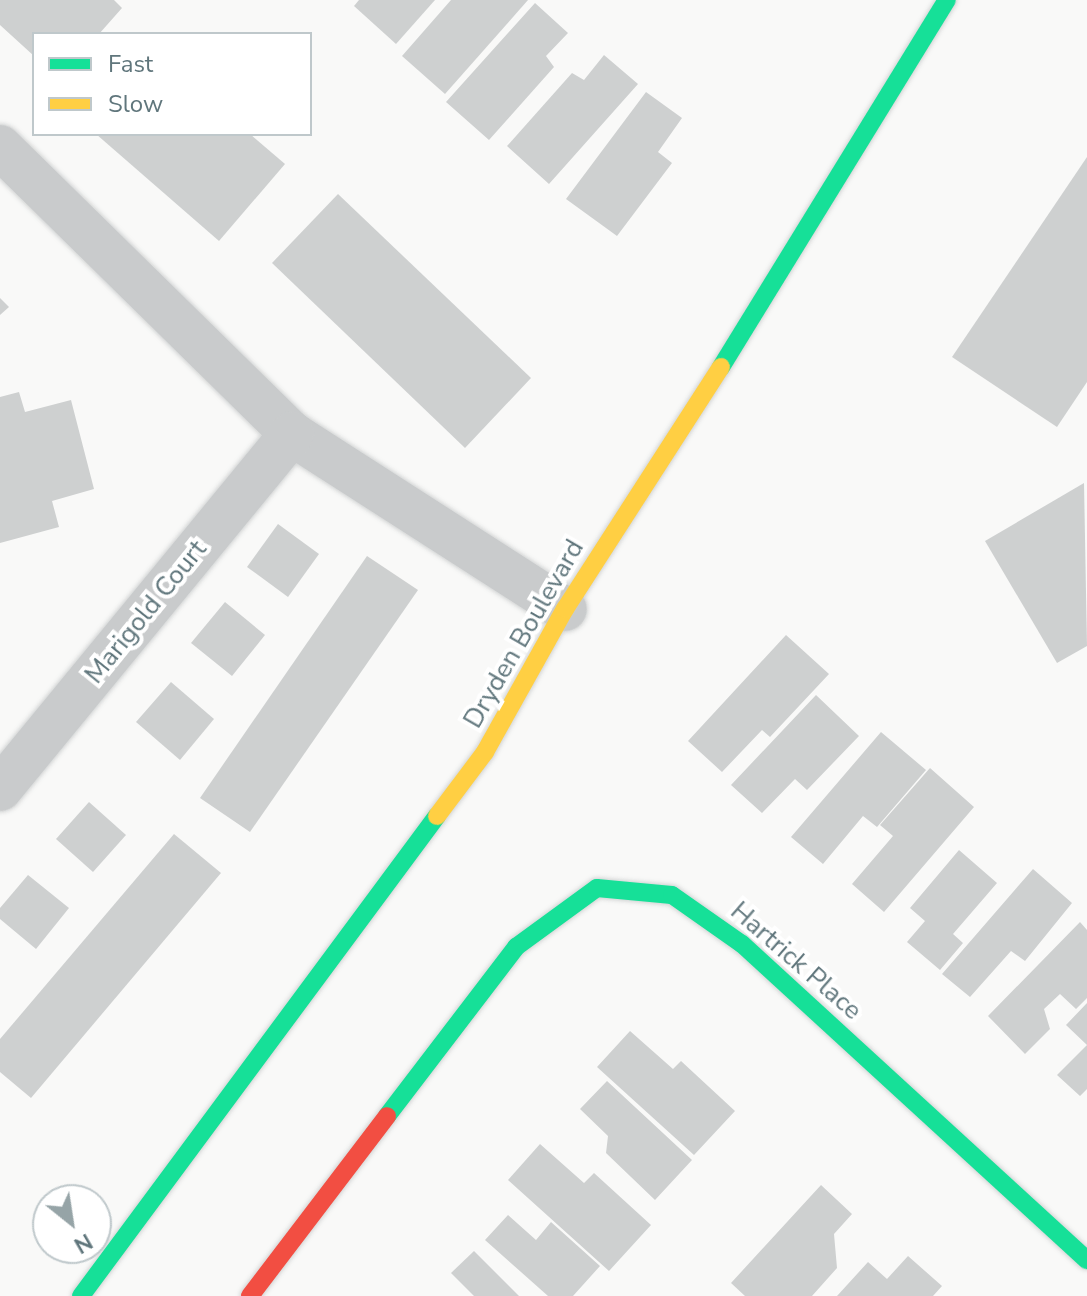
<!DOCTYPE html>
<style>
body{margin:0}
#map{position:relative;width:1087px;height:1296px;overflow:hidden;background:#f9f9f8;font-family:"Nunito Sans",sans-serif}
div>[style]{position:absolute}
[style*='--x']{left:calc(var(--x)*1px);top:calc(var(--y)*1px);width:calc(var(--w)*1px);rotate:calc(var(--a)*1deg)}
.building>*{inset:0;background:#ced0d0}
.roads{filter:drop-shadow(0 0 2px #d3d5d5) drop-shadow(0 0 2px #d3d5d5)}
.street>*{height:44px;margin:-22px;padding:0 22px;transform-origin:22px;border-radius:22px;background:#c9cbcc}
.fast>*{height:18px;margin:-9px;padding:0 9px;transform-origin:9px;border-radius:9px;background:#16e098}
.slow>*{height:18px;margin:-9px;padding:0 9px;transform-origin:9px;border-radius:9px;background:#ffcf43}
.jam>*{height:18px;margin:-9px;padding:0 9px;transform-origin:9px;border-radius:9px;background:#f24e42}
span{translate:-50% -50%;white-space:nowrap;text-align:center;line-height:1.15;-webkit-text-stroke:8px #fff;paint-order:stroke}
.street-label{font-size:26px;color:#60767c}
.legend{position:absolute;left:32px;top:32px;width:280px;height:104px;box-sizing:border-box;background:#fff;border:2px solid #bfc8cb;margin:0;padding:10px 14px;list-style:none;font-size:24px;color:#60767c}
.legend li{display:flex;align-items:center;gap:16px;height:40px}
.legend b{width:40px;border:2px solid #bfc8cb}
.north{position:absolute;left:32px;top:1184px;width:80px;height:80px;box-sizing:border-box;background:#fff;border:2px solid #bfc8cb;border-radius:50%;rotate:150deg;font-size:22px;font-weight:700;line-height:32px;text-align:center;color:#60767c}
.north::after{content:'';display:block;margin:auto;width:28px;height:36px;background:#96a4a7;clip-path:polygon(50% 0,100% 100%,50% 72%,0 100%)}
</style>
<div id="map">
<div class="building">
<div style="clip-path:polygon(0 0,114px 0,122px 8px,99px 34px,34px 34px,34px 56px,0 25px)"></div>
<div style="clip-path:polygon(359px 0,435px 0,396px 44px,354px 6px)"></div>
<div style="clip-path:polygon(451px 0,528px 0,445px 94px,402px 56px)"></div>
<div style="clip-path:polygon(535px 3px,568px 33px,546px 56px,554px 67px,489px 140px,446px 102px)"></div>
<div style="clip-path:polygon(604px 55px,638px 84px,549px 184px,507px 146px,572px 73px,584px 80px)"></div>
<div style="clip-path:polygon(646px 92px,682px 118px,658px 152px,672px 163px,617px 236px,566px 199px)"></div>
<div style="clip-path:polygon(96px 134px,250px 134px,285px 164px,219px 241px)"></div>
<div style="clip-path:polygon(1087px 157px,1087px 382px,1057px 427px,952px 357px)"></div>
<div style="clip-path:polygon(338px 194px,531px 378px,465px 448px,272px 263px)"></div>
<div style="clip-path:polygon(0 298px,9px 307px,0 315px)"></div>
<div style="clip-path:polygon(19px 392px,25px 412px,71px 400px,94px 489px,52px 501px,59px 527px,0 543px,0 397px)"></div>
<div style="clip-path:polygon(1084px 483px,1087px 646px,1057px 663px,985px 541px)"></div>
<div style="clip-path:polygon(278px 524px,319px 554px,288px 597px,247px 567px)"></div>
<div style="clip-path:polygon(367px 556px,418px 590px,250px 832px,200px 798px)"></div>
<div style="clip-path:polygon(225px 602px,265px 635px,232px 676px,191px 643px)"></div>
<div style="clip-path:polygon(786px 635px,829px 674px,770px 737px,762px 730px,722px 772px,688px 741px)"></div>
<div style="clip-path:polygon(171px 682px,214px 719px,180px 760px,136px 722px)"></div>
<div style="clip-path:polygon(816px 695px,859px 736px,807px 790px,795px 779px,762px 813px,731px 785px)"></div>
<div style="clip-path:polygon(881px 732px,926px 770px,877px 827px,863px 816px,823px 864px,791px 837px)"></div>
<div style="clip-path:polygon(930px 768px,974px 807px,884px 912px,852px 884px,893px 836px,880px 825px)"></div>
<div style="clip-path:polygon(89px 802px,126px 835px,93px 872px,56px 839px)"></div>
<div style="clip-path:polygon(174px 834px,221px 873px,31px 1098px,0 1072px,0 1039px)"></div>
<div style="clip-path:polygon(959px 850px,997px 883px,953px 934px,963px 943px,940px 970px,907px 942px,925px 921px,910px 908px)"></div>
<div style="clip-path:polygon(1033px 869px,1072px 903px,1025px 961px,1011px 951px,970px 997px,942px 974px)"></div>
<div style="clip-path:polygon(28px 875px,69px 908px,36px 949px,0 919px,0 908px)"></div>
<div style="clip-path:polygon(1080px 922px,1087px 930px,1087px 998px,1076px 1009px,1060px 994px,1044px 1009px,1050px 1029px,1025px 1054px,988px 1016px)"></div>
<div style="clip-path:polygon(1087px 1003px,1087px 1089px,1080px 1096px,1057px 1075px,1087px 1045px,1066px 1025px)"></div>
<div style="clip-path:polygon(630px 1031px,673px 1069px,681px 1061px,735px 1111px,694px 1155px,597px 1067px)"></div>
<div style="clip-path:polygon(607px 1081px,692px 1160px,655px 1200px,606px 1153px,608px 1136px,580px 1109px)"></div>
<div style="clip-path:polygon(540px 1144px,584px 1183px,594px 1173px,651px 1225px,609px 1271px,508px 1180px)"></div>
<div style="clip-path:polygon(821px 1185px,852px 1214px,834px 1234px,837px 1268px,812px 1296px,745px 1296px,731px 1283px)"></div>
<div style="clip-path:polygon(508px 1215px,536px 1240px,551px 1222px,600px 1266px,573px 1296px,548px 1296px,485px 1240px)"></div>
<div style="clip-path:polygon(474px 1251px,519px 1296px,474px 1296px,451px 1273px)"></div>
<div style="clip-path:polygon(908px 1256px,942px 1286px,933px 1296px,837px 1296px,868px 1262px,887px 1279px)"></div>
</div>
<div class="roads">
<div class="street">
<div style="--x:0;--y:147;--w:409;--a:44.5"></div>
<div style="--x:292;--y:434;--w:324;--a:32.7"></div>
<div style="--x:0;--y:789;--w:460;--a:-50.6"></div>
</div>
<div class="fast">
<div style="--x:721;--y:367;--w:431;--a:-58.4"></div>
<div style="--x:387;--y:1116;--w:213;--a:-52.6"></div>
<div style="--x:516;--y:947;--w:100;--a:-36.1"></div>
<div style="--x:597;--y:888;--w:75;--a:5.3"></div>
<div style="--x:672;--y:895;--w:85;--a:35"></div>
<div style="--x:742;--y:944;--w:468;--a:42.5"></div>
<div style="--x:81;--y:1296;--w:598;--a:-53.44"></div>
</div>
<div class="slow">
<div style="--x:437;--y:816;--w:80;--a:-53.1"></div>
<div style="--x:485;--y:752;--w:164;--a:-60.8"></div>
<div style="--x:565;--y:609;--w:288;--a:-57.2"></div>
</div>
<div class="jam">
<div style="--x:250;--y:1296;--w:226;--a:-52.7"></div>
</div>
</div>
<div class="street-label">
<span style="left:146px;top:612px;rotate:-51deg">Marigold Court</span>
<span style="left:524px;top:634px;rotate:-60deg">Dryden Boulevard</span>
<span style="left:796px;top:961px;rotate:41deg">Hartrick Place</span>
</div>
<ul class="legend">
<li><b style="height:10px;background:#16e098"></b>Fast</li>
<li><b style="height:10px;background:#ffcf43"></b>Slow</li>
</ul>
<div class="north">N</div>
</div>
